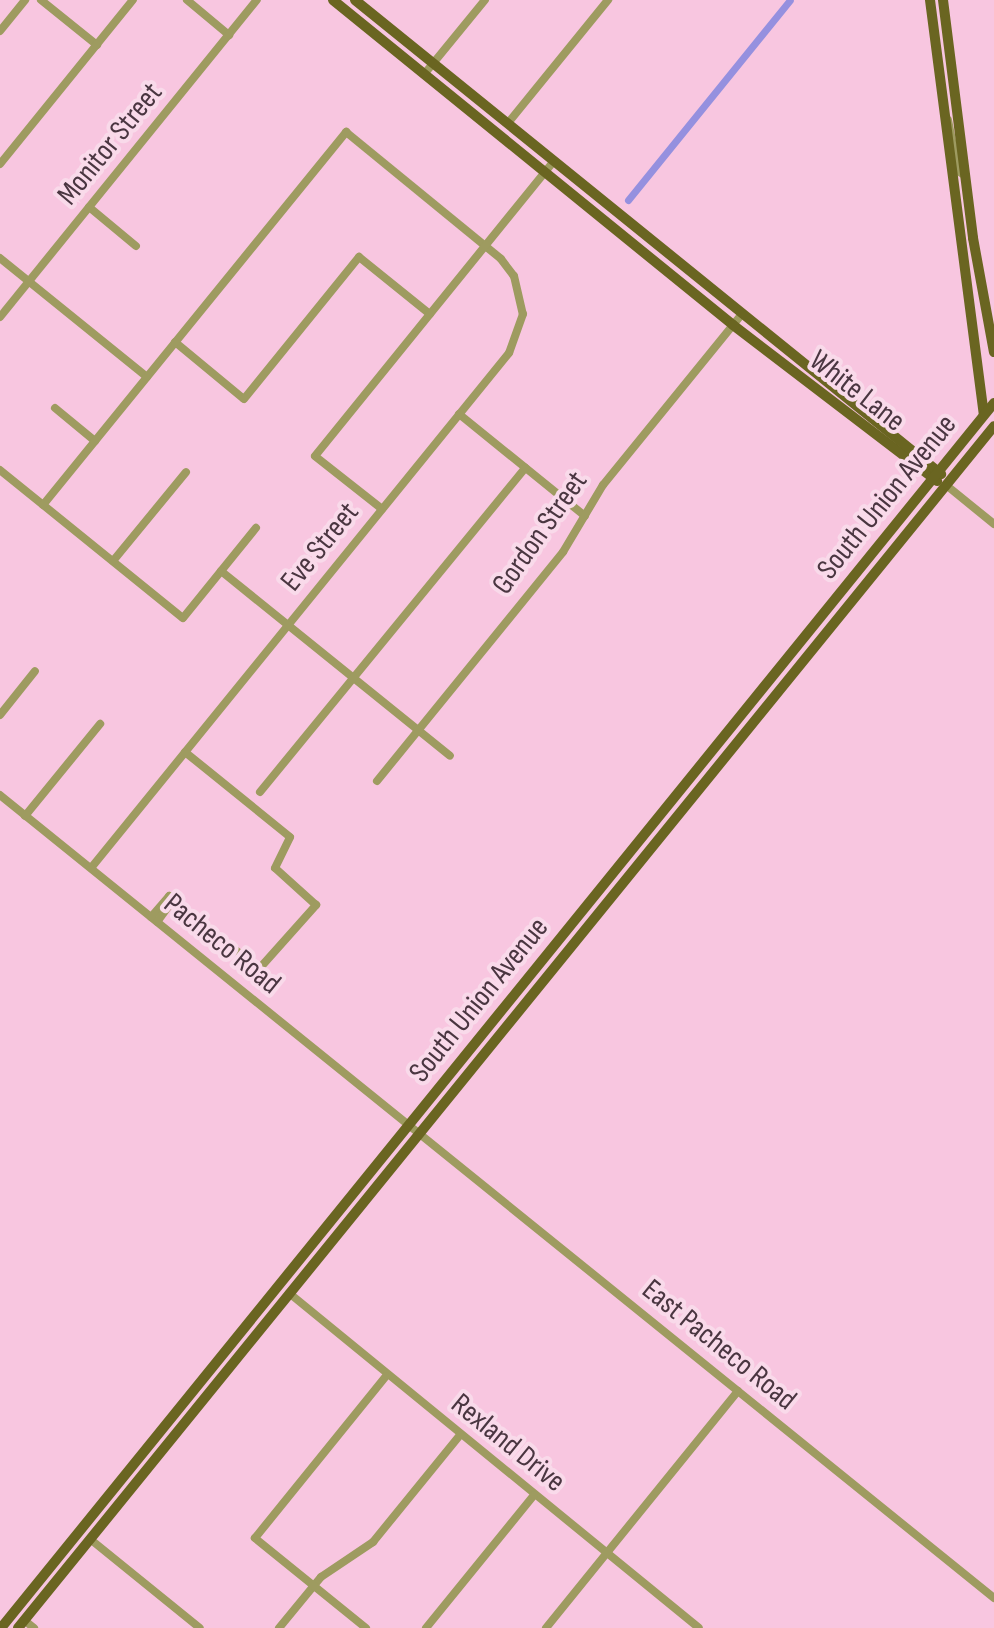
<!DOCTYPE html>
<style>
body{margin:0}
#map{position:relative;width:994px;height:1628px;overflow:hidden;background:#f8c6e0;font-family:"Sofia Sans Condensed",sans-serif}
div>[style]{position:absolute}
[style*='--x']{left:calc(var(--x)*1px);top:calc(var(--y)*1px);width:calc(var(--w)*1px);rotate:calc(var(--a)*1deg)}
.canal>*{height:7px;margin:-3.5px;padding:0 3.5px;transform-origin:3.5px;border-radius:3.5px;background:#9590df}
.minor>*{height:8px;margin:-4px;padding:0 4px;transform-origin:4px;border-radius:4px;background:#9e9b60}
.major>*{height:10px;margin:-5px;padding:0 5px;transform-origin:5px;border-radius:5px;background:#6a6521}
span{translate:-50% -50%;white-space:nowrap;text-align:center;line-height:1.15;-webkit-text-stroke:8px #f9daea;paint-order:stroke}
.street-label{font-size:30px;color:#4a3641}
</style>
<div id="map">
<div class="canal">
<div style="--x:628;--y:200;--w:257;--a:-51"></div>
</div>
<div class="minor">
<div style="--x:41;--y:0;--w:72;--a:38.8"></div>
<div style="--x:187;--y:0;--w:55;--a:39.8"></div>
<div style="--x:0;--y:31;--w:40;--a:-51"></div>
<div style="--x:426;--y:72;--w:93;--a:-50.7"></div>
<div style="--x:948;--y:120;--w:52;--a:78.9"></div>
<div style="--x:958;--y:171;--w:9;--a:32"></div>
<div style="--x:508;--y:123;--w:159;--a:-50.9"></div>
<div style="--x:0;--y:164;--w:211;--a:-51"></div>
<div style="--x:89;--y:207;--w:61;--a:39.7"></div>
<div style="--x:0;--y:258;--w:189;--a:39"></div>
<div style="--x:0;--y:317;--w:408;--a:-51"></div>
<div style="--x:175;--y:342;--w:89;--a:39.6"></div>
<div style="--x:244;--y:399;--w:183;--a:-51"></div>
<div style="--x:359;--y:257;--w:91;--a:38.8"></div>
<div style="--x:55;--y:408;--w:52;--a:39.5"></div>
<div style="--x:459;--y:414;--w:162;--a:39"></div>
<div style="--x:0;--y:470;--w:235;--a:39"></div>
<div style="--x:183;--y:618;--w:116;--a:-51"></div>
<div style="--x:946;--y:485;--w:62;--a:39.1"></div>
<div style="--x:43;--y:505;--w:481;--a:-50.9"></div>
<div style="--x:346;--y:132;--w:200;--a:39.3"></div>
<div style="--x:501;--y:259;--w:21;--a:53"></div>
<div style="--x:514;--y:276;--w:39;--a:77"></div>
<div style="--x:523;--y:314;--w:41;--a:109.7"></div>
<div style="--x:509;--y:353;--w:663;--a:129.06"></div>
<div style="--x:382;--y:509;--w:85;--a:-141.7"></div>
<div style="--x:315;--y:456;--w:380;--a:-51"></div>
<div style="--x:113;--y:561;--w:115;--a:-50.6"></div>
<div style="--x:221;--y:571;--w:294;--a:38.9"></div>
<div style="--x:0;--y:715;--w:56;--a:-51.5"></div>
<div style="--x:377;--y:781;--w:295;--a:-50.9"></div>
<div style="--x:563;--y:552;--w:78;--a:-59.2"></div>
<div style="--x:603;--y:485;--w:220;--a:-50.9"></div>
<div style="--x:260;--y:792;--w:419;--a:-50.7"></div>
<div style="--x:0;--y:795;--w:1278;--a:38.93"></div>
<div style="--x:25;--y:816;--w:119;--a:-50.8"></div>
<div style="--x:173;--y:900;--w:110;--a:38.7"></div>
<div style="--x:259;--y:969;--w:86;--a:-48.3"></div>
<div style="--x:316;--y:905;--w:55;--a:-137.9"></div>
<div style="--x:275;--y:868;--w:34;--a:-64"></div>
<div style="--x:290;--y:837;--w:135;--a:-141"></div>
<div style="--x:151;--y:917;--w:28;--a:-49"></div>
<div style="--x:169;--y:896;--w:6;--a:45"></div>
<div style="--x:173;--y:900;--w:27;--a:126"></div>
<div style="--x:289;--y:1293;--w:529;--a:39.25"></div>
<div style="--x:90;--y:1539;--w:141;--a:39"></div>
<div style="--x:24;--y:1620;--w:13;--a:39"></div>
<div style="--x:279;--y:1628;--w:66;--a:-50.5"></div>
<div style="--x:321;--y:1577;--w:63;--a:-33.9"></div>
<div style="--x:373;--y:1542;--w:138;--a:-50.9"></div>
<div style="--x:366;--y:1628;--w:143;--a:-141"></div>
<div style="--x:255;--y:1538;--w:208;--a:-51"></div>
<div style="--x:426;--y:1628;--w:171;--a:-50.9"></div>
<div style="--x:546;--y:1628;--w:305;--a:-51"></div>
</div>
<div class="major">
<div style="--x:333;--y:0;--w:515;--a:39.09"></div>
<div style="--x:733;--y:325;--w:257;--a:37.4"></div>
<div style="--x:355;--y:0;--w:754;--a:38.97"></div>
<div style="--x:930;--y:0;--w:418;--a:82.6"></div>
<div style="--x:943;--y:0;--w:240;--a:82.8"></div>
<div style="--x:973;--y:238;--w:116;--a:79.6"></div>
<div style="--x:1;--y:1628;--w:1577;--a:-50.97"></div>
<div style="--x:18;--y:1628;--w:1548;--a:-50.92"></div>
</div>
<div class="street-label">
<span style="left:110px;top:144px;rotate:-51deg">Monitor Street</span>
<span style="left:857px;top:391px;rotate:38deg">White Lane</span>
<span style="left:887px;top:497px;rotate:-51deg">South Union Avenue</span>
<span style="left:540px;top:533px;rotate:-55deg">Gordon Street</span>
<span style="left:320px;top:547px;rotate:-51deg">Eve Street</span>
<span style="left:222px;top:944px;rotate:39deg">Pacheco Road</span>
<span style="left:479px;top:1000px;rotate:-51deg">South Union Avenue</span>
<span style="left:719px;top:1345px;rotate:39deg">East Pacheco Road</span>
<span style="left:508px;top:1443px;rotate:39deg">Rexland Drive</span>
</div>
</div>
